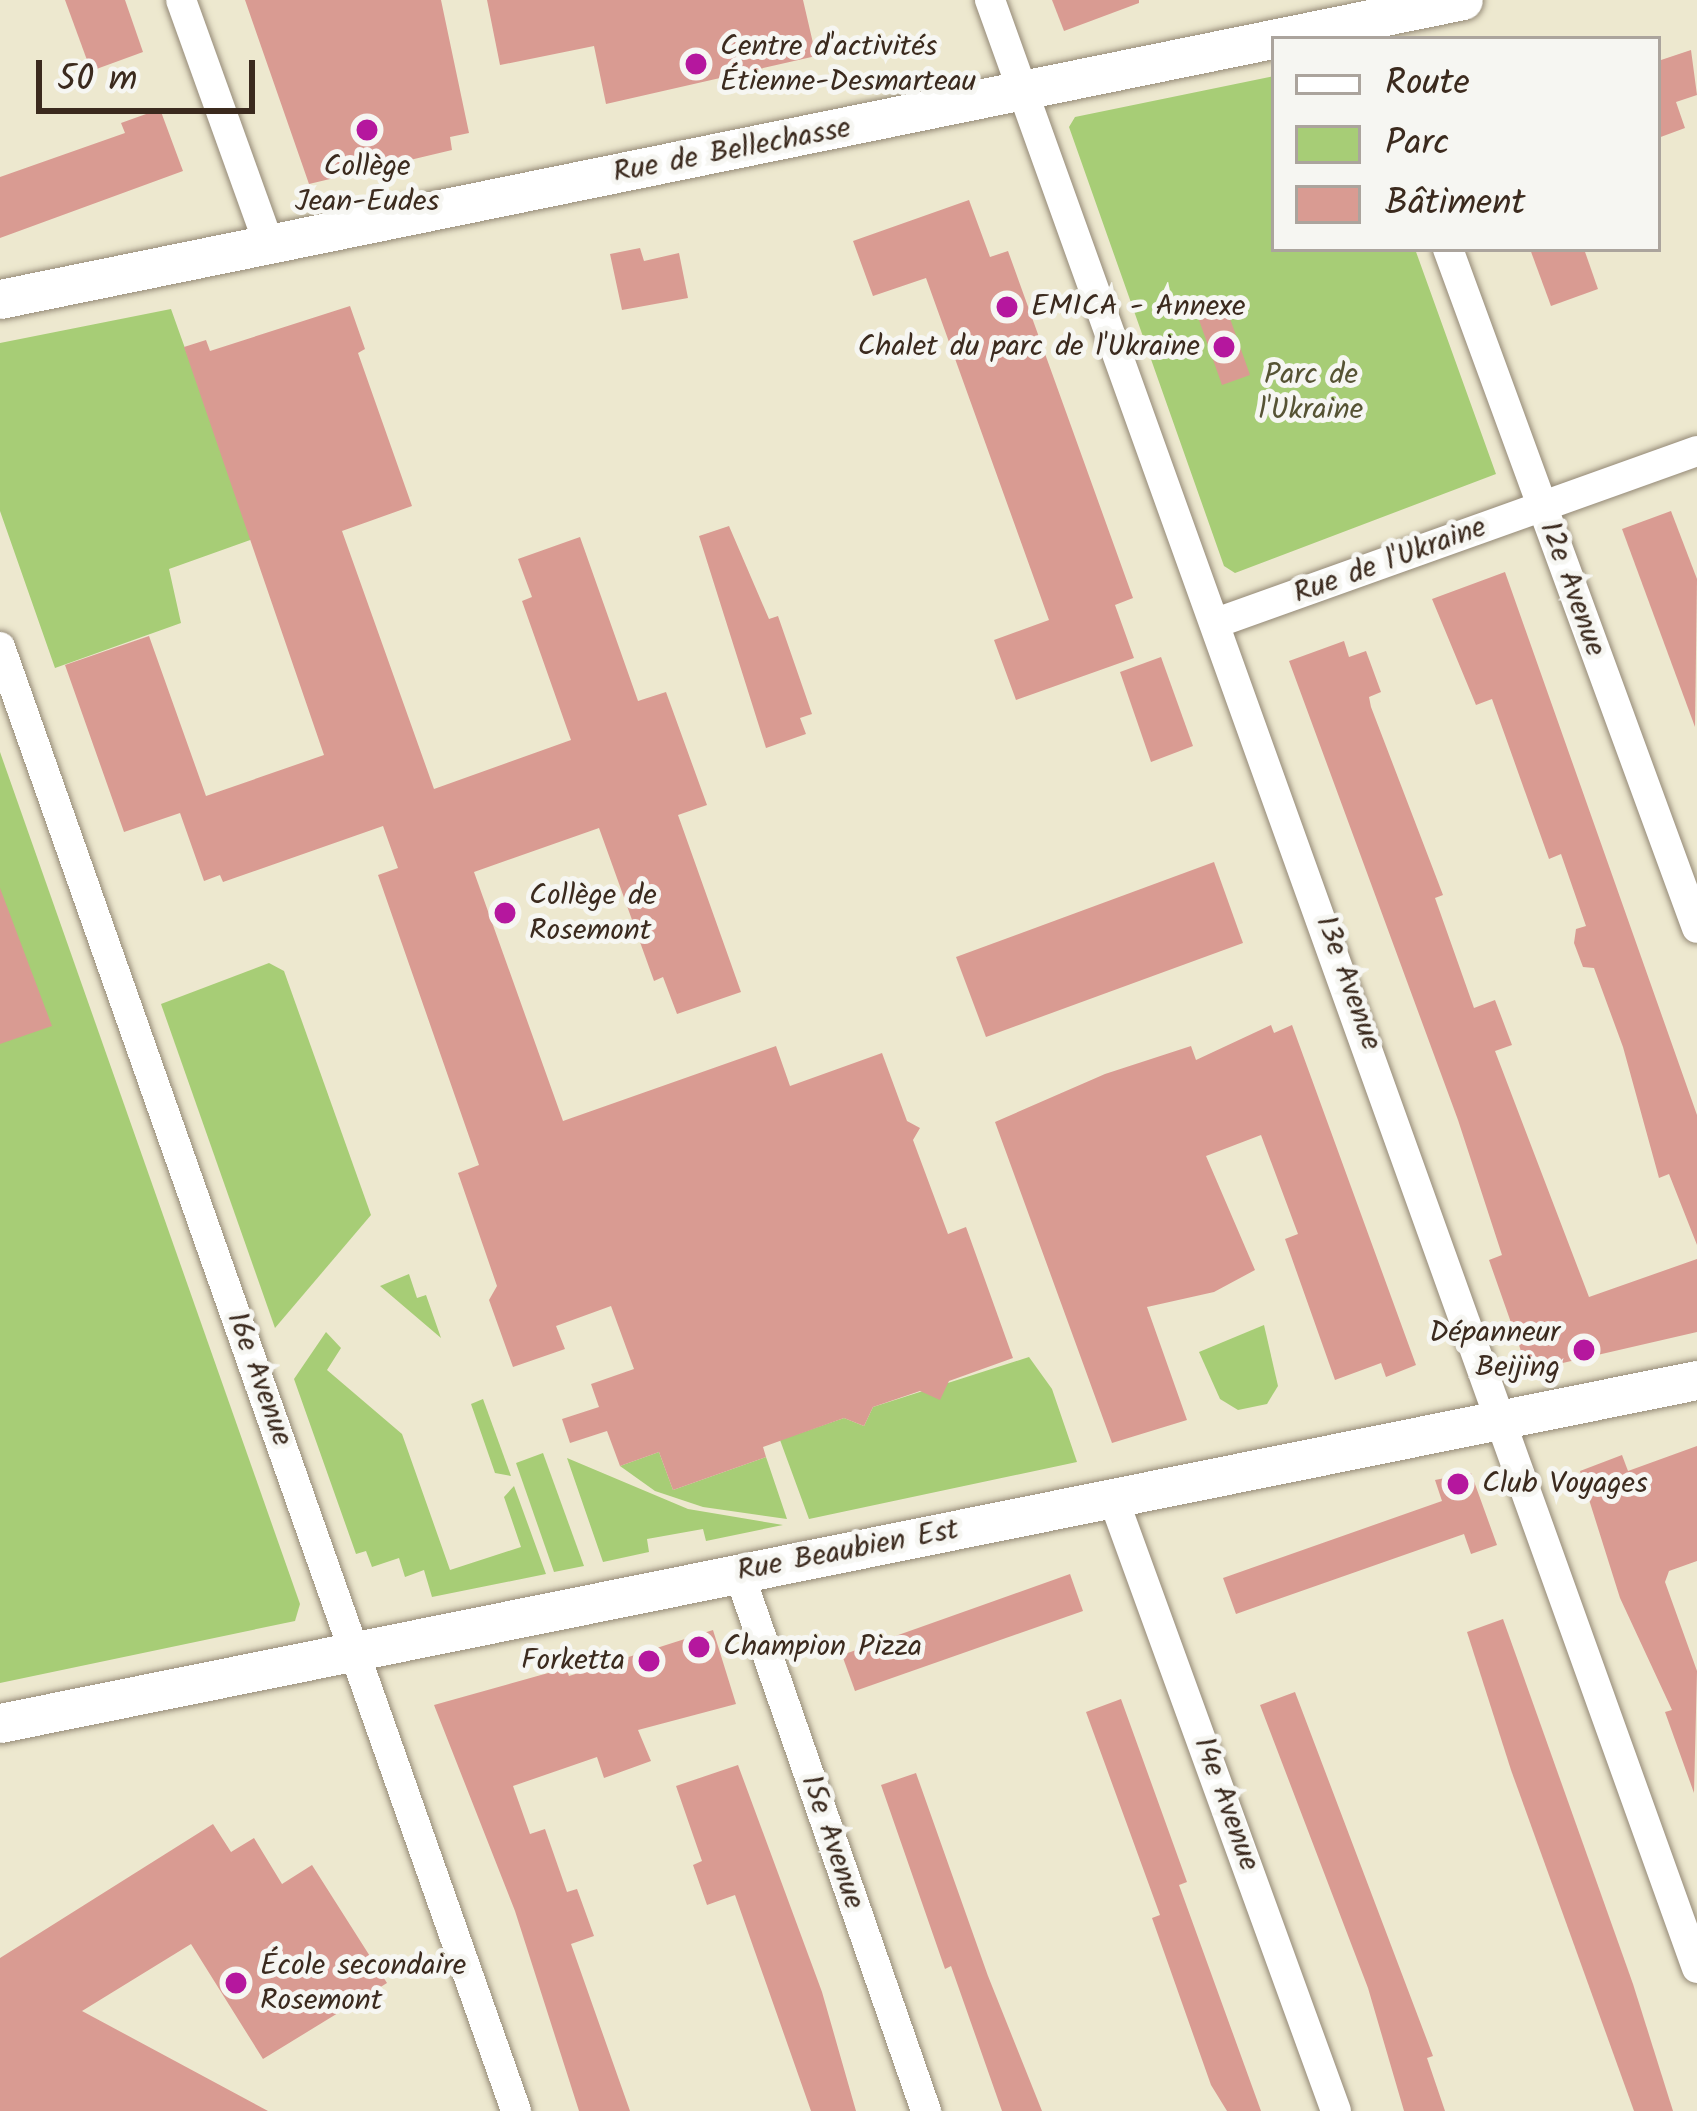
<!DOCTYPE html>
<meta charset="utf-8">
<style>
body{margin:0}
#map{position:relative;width:1697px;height:2111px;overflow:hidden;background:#ede8cf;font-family:Kalam,sans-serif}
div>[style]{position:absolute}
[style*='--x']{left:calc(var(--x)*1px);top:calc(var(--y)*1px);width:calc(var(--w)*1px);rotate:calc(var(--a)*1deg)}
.green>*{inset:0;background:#a7cd76}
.building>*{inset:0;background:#d99b92}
.roads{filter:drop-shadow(0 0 3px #948976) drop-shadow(0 0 3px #948976)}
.minor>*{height:30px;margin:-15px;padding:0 15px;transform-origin:15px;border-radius:15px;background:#fff}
.tertiary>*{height:39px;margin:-19.5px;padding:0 19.5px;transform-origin:19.5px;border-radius:19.5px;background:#fff}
.dots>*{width:33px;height:33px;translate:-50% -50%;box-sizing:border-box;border:6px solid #f6f6f2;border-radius:50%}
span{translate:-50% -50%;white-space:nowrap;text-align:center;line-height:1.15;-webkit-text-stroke:10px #f6f6f2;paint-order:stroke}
.poi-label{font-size:30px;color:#3b2a1e}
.left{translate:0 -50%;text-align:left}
.right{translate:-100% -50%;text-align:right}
.street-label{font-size:30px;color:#3b2a1e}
.park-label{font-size:30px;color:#565334}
.legend{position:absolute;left:1271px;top:36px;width:390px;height:216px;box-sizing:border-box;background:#f6f6f2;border:3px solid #aba49d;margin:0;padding:15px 21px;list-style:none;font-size:36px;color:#3b2a1e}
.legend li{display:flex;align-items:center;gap:24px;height:60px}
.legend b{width:60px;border:3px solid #aba49d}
.scale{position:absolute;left:36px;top:60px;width:219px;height:54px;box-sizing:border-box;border:6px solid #3b2a1e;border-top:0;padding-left:15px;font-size:36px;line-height:42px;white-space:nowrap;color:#3b2a1e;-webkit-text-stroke:9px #f6f6f2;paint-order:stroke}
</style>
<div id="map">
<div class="green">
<div style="clip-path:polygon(1274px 76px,1274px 249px,1415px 249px,1496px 474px,1235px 573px,1224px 566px,1069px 127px,1075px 117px)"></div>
<div style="clip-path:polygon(171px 309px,253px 539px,169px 569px,181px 623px,55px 668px,0 511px,0 343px)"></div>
<div style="clip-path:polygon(0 752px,300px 1604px,295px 1621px,0 1683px)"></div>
<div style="clip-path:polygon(269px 963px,284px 971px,371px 1215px,275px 1328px,161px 1004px)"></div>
<div style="clip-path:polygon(409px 1274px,417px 1298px,426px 1295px,441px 1338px,380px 1286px)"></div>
<div style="clip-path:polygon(1264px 1325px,1278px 1386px,1267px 1404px,1238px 1410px,1220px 1399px,1199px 1352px)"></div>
<div style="clip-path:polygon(326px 1332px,341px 1348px,327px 1370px,402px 1434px,450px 1570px,521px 1547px,504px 1497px,514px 1486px,546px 1574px,432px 1597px,424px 1570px,405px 1577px,399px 1558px,372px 1567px,366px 1551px,356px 1554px,294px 1379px)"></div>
<div style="clip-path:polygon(1029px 1357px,1052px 1389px,1077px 1462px,809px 1519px,780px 1440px,844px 1418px,864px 1426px,873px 1407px)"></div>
<div style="clip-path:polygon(483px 1399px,511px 1476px,495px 1473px,471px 1404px)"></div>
<div style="clip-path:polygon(659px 1452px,673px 1490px,766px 1457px,787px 1519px,703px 1507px,655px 1491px,620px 1466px)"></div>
<div style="clip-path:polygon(543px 1453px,584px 1566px,554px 1572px,516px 1463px)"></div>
<div style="clip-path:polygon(567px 1458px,688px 1509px,783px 1525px,706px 1541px,703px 1529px,647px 1539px,649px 1552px,603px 1562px)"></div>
</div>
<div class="building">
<div style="clip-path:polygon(65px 0,125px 0,143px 52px,91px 71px)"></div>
<div style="clip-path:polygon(245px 0,441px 0,469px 133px,450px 137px,452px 150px,309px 184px)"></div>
<div style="clip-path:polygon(487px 0,803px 0,816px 56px,606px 104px,594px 46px,500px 65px)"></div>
<div style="clip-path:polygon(1052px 0,1139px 0,1139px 3px,1064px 31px)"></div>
<div style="clip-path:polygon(1691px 50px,1697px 95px,1676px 102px,1685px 128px,1658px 138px,1658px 61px)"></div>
<div style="clip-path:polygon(160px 109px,183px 171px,0 238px,0 177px,125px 133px,121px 123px)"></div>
<div style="clip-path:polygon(969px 200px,990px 257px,1008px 251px,1133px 598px,1115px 605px,1134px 658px,1016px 700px,994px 640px,1049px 620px,926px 278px,873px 296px,853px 241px)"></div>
<div style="clip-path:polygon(640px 248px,644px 261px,679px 253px,688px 298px,622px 310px,610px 254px)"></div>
<div style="clip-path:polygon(1530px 249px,1584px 249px,1598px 289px,1551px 306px)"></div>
<div style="clip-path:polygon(350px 306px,365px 349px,358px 353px,412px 506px,342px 531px,434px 789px,571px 740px,522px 601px,532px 597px,518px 559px,580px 537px,638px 701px,666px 692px,707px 805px,678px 815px,741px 992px,677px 1014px,663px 977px,654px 981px,599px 828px,474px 872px,563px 1121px,776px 1046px,790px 1086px,882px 1053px,907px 1121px,920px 1128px,913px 1140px,948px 1234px,966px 1227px,1013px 1358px,949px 1381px,940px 1400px,920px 1391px,873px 1407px,864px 1426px,844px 1418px,763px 1447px,766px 1457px,673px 1490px,659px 1452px,620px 1466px,607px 1431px,570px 1443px,562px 1419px,599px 1407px,591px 1384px,634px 1369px,611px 1306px,556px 1326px,565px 1349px,513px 1367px,489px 1300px,497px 1286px,458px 1173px,479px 1165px,378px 875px,398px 868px,383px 826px,223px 882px,220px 875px,204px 881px,180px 813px,124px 832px,65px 665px,149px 636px,206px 796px,324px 755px,184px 347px,206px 340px,210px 351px)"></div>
<div style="clip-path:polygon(1227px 310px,1250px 375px,1222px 385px,1199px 320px)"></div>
<div style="clip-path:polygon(1671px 511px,1697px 579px,1695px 727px,1622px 529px)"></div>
<div style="clip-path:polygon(729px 526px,769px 619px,778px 616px,812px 714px,800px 718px,806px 734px,766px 748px,699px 536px)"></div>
<div style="clip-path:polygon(1505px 572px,1697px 1115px,1697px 1245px,1669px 1174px,1659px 1178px,1623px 1047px,1594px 968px,1583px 967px,1574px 943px,1576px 929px,1586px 926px,1561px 854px,1549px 859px,1492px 699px,1476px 705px,1432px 599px)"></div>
<div style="clip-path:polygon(1344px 641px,1349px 657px,1366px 651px,1381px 692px,1369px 697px,1371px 707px,1443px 895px,1435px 898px,1474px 1008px,1495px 1000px,1512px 1045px,1495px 1051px,1589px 1297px,1697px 1259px,1697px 1332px,1528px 1371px,1489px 1260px,1502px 1255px,1458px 1120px,1289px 661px)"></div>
<div style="clip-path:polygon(1161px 657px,1193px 746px,1151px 762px,1120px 672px)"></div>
<div style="clip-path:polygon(1214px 862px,1243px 943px,986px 1037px,956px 957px)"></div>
<div style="clip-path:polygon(0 888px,52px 1026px,0 1044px)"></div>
<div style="clip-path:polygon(1271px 1025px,1274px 1033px,1292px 1025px,1416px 1365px,1386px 1377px,1381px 1363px,1335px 1380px,1285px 1239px,1298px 1234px,1261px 1135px,1206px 1156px,1255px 1270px,1214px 1292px,1147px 1307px,1187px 1420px,1112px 1443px,995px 1122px,1105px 1074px,1191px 1046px,1196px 1060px)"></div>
<div style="clip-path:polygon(1697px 1446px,1697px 1561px,1669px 1571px,1665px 1582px,1697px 1671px,1694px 1793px,1665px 1712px,1672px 1710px,1620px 1598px,1580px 1471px,1622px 1455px,1628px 1471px)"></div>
<div style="clip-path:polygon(1471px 1473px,1497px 1545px,1471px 1554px,1464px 1534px,1236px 1614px,1223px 1578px,1442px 1501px,1435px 1480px)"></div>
<div style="clip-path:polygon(1070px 1574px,1083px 1611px,855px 1691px,842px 1655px)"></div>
<div style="clip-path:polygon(1503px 1619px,1633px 1984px,1673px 2111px,1634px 2111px,1511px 1770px,1467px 1632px)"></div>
<div style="clip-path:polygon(713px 1630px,736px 1704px,638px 1730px,651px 1761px,604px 1778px,597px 1757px,513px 1786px,530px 1834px,545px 1829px,567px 1892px,577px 1889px,594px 1936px,571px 1944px,630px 2111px,579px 2111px,515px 1911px,434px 1705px,566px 1668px,569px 1676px)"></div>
<div style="clip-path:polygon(1295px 1692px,1433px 2056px,1427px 2058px,1445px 2111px,1404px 2111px,1368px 1988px,1260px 1705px)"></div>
<div style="clip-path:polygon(1121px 1699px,1187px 1882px,1179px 1885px,1261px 2111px,1227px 2111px,1211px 2085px,1152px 1918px,1160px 1915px,1086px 1712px)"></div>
<div style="clip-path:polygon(738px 1765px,822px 1992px,856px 2111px,811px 2111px,735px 1895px,707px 1905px,693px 1865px,702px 1861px,676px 1786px)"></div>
<div style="clip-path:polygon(916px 1773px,988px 1976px,1042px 2111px,1002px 2111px,951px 1966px,945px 1969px,881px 1785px)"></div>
<div style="clip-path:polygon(213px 1824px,231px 1852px,254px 1838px,282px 1884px,312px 1865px,387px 1983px,263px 2059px,191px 1944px,82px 2011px,268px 2111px,0 2111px,0 1958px)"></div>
</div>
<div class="roads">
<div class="minor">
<div style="--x:181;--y:0;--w:259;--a:70.2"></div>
<div style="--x:990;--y:0;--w:2091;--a:70.24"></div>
<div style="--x:1448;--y:249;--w:723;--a:69.86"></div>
<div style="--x:1219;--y:622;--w:508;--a:-19.68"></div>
<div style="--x:0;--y:647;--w:1552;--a:70.58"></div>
<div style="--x:1113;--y:1498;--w:652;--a:70.01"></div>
<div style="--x:739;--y:1573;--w:570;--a:70.83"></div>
</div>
<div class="tertiary">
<div style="--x:0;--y:299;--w:1493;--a:-11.55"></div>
<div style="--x:0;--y:1723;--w:1731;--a:-11.43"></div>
</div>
</div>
<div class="dots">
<div style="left:696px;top:64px;background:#b5179e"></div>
<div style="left:367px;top:130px;background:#b5179e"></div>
<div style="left:1007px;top:307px;background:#b5179e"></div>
<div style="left:1224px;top:347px;background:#b5179e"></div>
<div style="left:505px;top:913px;background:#b5179e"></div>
<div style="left:1584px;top:1350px;background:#b5179e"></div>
<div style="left:1458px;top:1484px;background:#b5179e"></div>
<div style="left:699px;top:1647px;background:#b5179e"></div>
<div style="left:649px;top:1661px;background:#b5179e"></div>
<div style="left:236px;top:1983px;background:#b5179e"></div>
</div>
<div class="poi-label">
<span class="left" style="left:720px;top:64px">Centre d'activités<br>Étienne-Desmarteau</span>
<span style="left:367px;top:184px">Collège<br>Jean-Eudes</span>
<span class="left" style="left:1031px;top:307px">EMICA - Annexe</span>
<span class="right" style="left:1200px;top:347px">Chalet du parc de l'Ukraine</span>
<span class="left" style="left:529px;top:913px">Collège de<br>Rosemont</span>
<span class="right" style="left:1560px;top:1350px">Dépanneur<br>Beijing</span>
<span class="left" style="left:1482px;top:1484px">Club Voyages</span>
<span class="left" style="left:723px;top:1647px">Champion Pizza</span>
<span class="right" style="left:625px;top:1661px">Forketta</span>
<span class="left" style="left:260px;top:1983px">École secondaire<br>Rosemont</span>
</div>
<div class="street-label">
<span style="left:732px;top:151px;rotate:-11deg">Rue de Bellechasse</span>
<span style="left:1390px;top:561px;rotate:-20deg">Rue de l'Ukraine</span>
<span style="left:1572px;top:589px;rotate:70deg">12e Avenue</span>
<span style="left:1348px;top:983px;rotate:70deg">13e Avenue</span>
<span style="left:259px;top:1379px;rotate:70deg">16e Avenue</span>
<span style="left:848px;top:1551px;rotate:-11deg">Rue Beaubien Est</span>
<span style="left:1226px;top:1804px;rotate:70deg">14e Avenue</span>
<span style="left:832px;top:1842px;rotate:71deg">15e Avenue</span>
</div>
<div class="park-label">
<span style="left:1311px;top:392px">Parc de<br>l'Ukraine</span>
</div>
<ul class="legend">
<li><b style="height:15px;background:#fff"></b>Route</li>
<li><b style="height:33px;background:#a7cd76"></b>Parc</li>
<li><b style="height:33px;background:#d99b92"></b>Bâtiment</li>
</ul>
<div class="scale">50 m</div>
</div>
